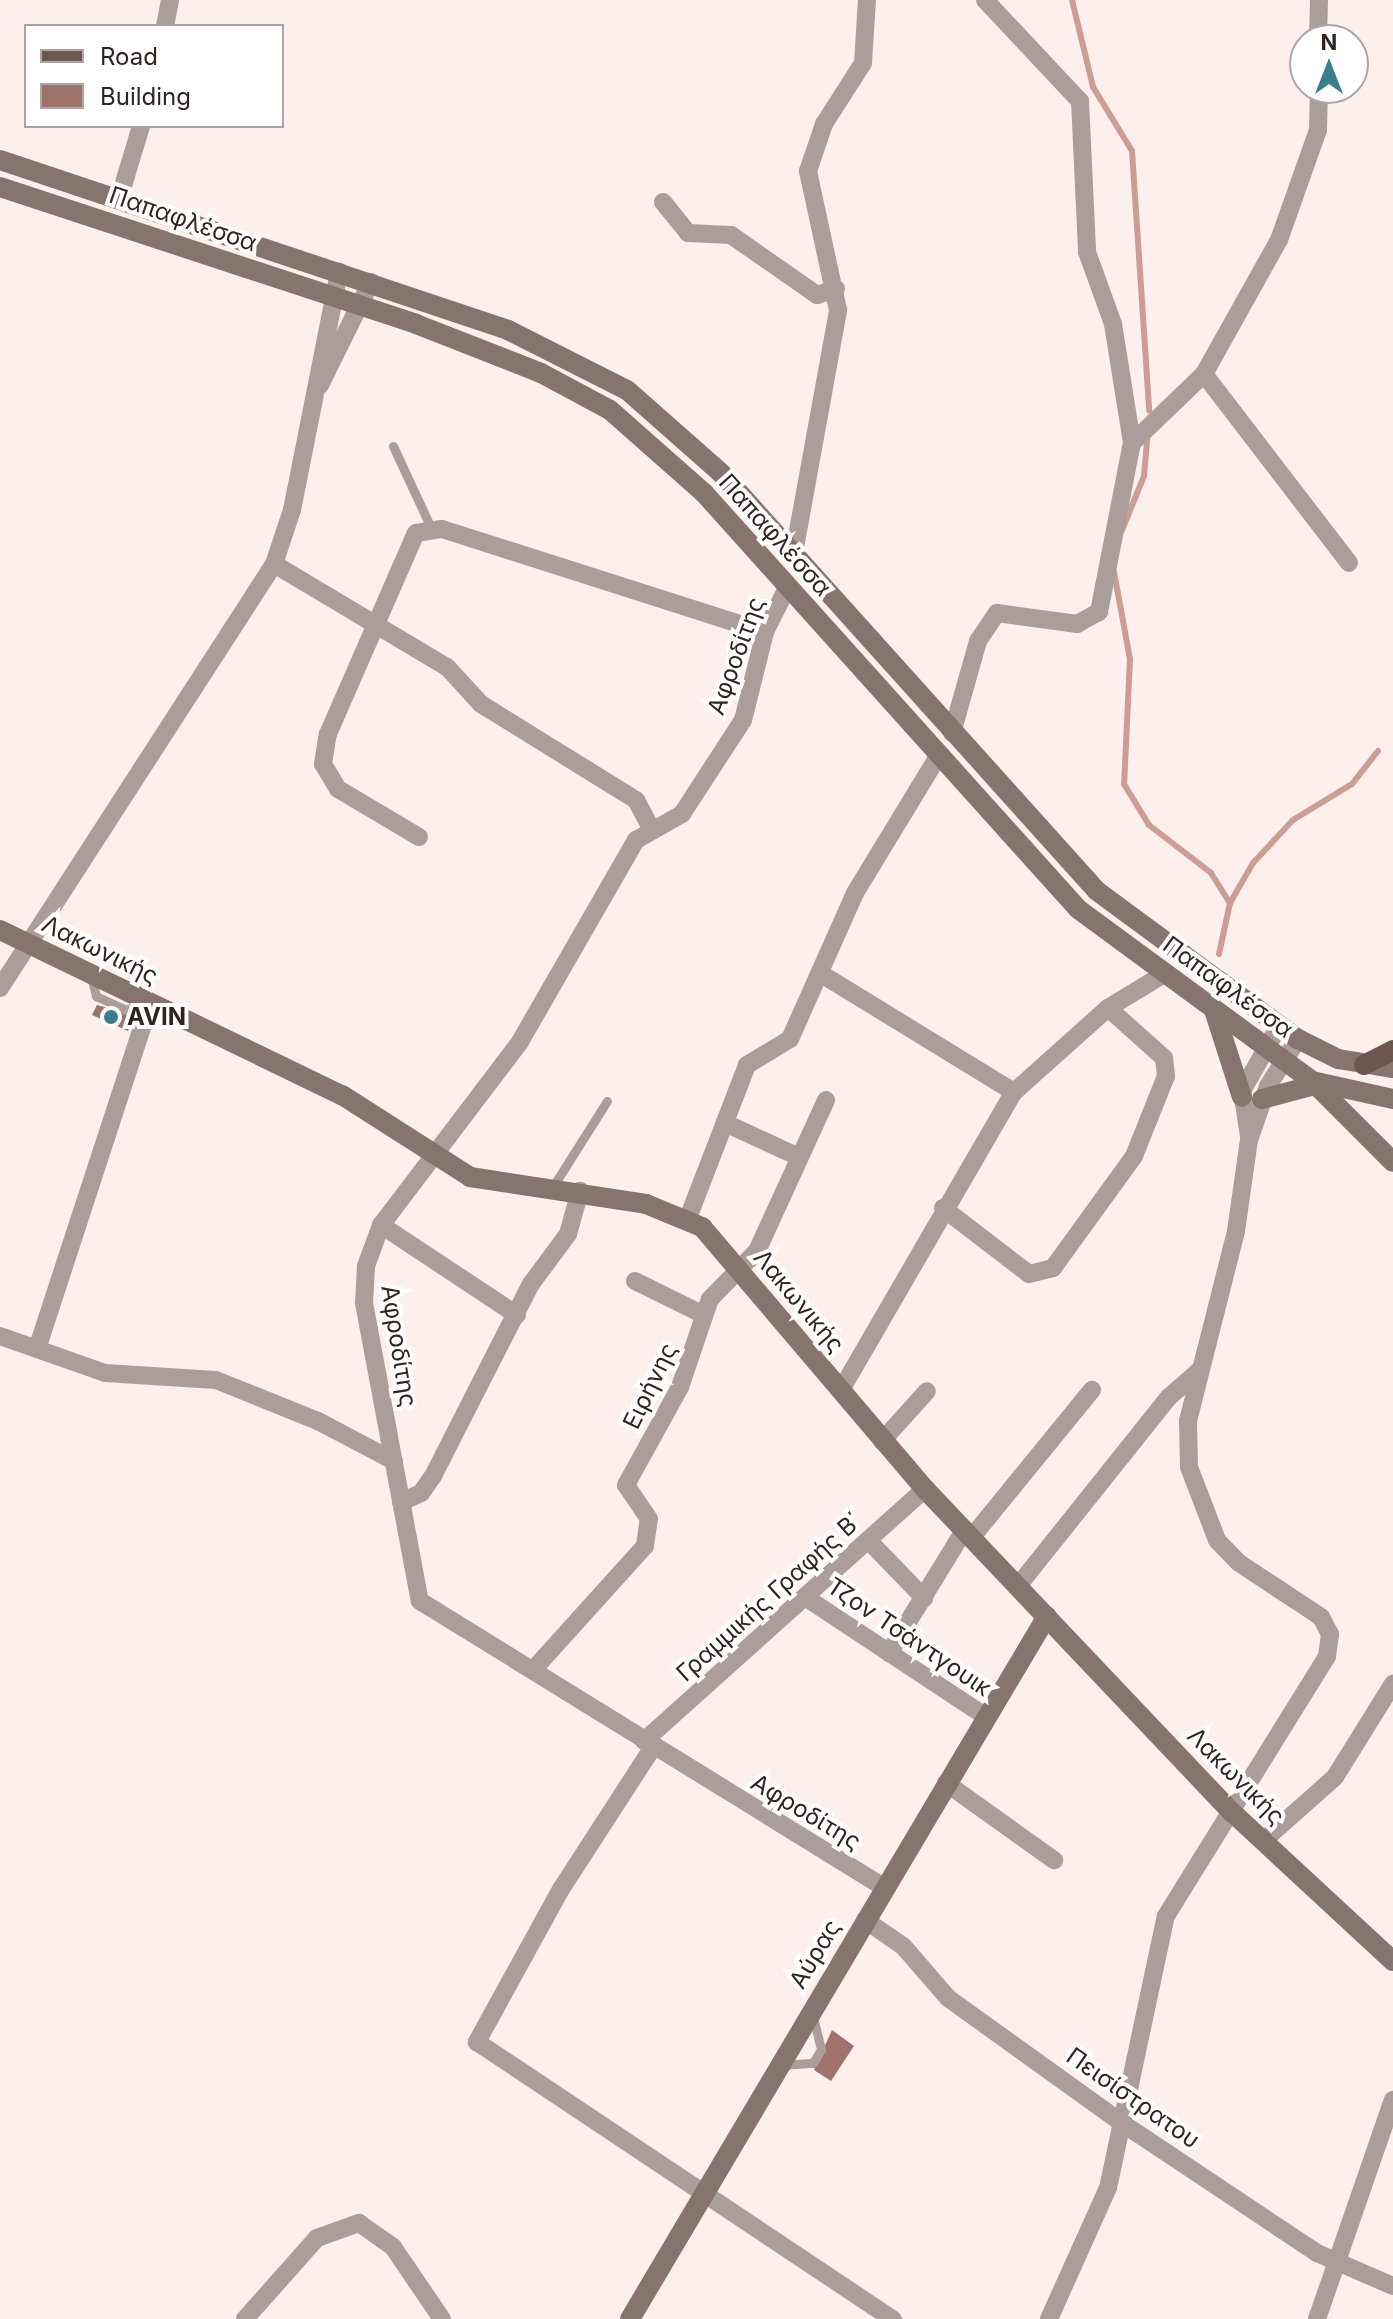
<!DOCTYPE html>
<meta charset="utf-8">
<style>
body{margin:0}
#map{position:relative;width:1393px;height:2319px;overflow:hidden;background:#fdefec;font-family:Inter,sans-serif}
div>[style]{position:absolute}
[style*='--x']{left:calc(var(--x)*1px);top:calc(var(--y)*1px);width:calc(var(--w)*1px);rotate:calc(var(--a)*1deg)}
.stream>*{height:6px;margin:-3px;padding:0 3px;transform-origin:3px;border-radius:3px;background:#cc9e93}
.building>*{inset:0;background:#9f7369}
.lane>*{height:9px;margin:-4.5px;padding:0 4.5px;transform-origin:4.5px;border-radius:4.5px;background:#ab9d99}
.street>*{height:18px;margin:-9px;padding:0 9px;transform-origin:9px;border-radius:9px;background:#ab9d99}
.secondary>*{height:20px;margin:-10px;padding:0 10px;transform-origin:10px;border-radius:10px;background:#88746f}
.primary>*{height:20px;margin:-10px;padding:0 10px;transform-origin:10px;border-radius:10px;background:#6f5751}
.dots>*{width:22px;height:22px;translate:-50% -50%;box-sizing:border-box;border:4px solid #fff;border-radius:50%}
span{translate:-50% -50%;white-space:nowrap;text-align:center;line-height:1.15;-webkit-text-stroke:8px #fff;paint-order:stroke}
.street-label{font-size:24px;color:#302421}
.poi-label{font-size:24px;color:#302421;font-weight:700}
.left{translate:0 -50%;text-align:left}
.legend{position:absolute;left:24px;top:24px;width:260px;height:104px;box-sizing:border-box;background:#fff;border:2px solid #aca7a6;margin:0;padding:10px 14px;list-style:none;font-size:24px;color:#302421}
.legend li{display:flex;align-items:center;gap:16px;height:40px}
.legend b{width:40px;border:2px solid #aca7a6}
.north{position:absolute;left:1289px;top:24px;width:80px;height:80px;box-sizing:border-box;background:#fff;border:2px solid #aca7a6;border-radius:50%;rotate:0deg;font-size:22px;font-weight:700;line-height:32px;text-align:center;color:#302421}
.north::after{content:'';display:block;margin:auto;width:28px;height:36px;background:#3a7e8d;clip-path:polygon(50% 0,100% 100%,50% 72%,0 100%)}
</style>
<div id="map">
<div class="stream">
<div style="--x:1072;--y:0;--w:89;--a:76.4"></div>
<div style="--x:1093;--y:87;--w:75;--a:58.6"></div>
<div style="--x:1132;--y:151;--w:260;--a:86.2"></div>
<div style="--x:1122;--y:530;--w:58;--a:-67.8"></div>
<div style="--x:1144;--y:476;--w:38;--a:-85"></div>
<div style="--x:1114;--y:572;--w:88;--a:79.6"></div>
<div style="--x:1130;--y:659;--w:125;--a:92.7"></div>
<div style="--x:1124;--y:784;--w:48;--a:58.6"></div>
<div style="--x:1149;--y:825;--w:78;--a:37.7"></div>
<div style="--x:1211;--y:873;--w:36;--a:58"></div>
<div style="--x:1219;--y:954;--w:52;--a:-77.8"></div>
<div style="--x:1230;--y:903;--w:46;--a:-60.1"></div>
<div style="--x:1253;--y:863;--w:59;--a:-47.1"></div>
<div style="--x:1293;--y:820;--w:69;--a:-31.4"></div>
<div style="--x:1352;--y:784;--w:42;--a:-51.8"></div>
</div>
<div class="building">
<div style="clip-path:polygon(97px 1005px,134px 1015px,128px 1031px,92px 1015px)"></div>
<div style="clip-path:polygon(832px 2030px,854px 2046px,831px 2081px,814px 2070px)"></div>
</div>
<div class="lane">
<div style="--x:393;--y:446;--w:90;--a:65.1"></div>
<div style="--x:91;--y:976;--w:21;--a:76"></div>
<div style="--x:96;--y:996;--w:33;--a:25"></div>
<div style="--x:126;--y:1010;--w:20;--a:-24"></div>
<div style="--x:552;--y:1188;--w:103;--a:-57.7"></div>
<div style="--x:782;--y:2065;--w:31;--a:-4"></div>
<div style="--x:813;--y:2063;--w:16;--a:-60"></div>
<div style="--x:821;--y:2049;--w:36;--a:-104"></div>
</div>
<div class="street">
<div style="--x:985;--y:0;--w:139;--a:46.8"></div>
<div style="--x:1080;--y:101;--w:151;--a:87.3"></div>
<div style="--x:1087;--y:252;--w:77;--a:70.1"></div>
<div style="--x:1113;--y:324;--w:121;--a:80.9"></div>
<div style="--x:165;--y:26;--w:26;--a:-79"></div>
<div style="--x:1318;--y:40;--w:40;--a:-88.6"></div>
<div style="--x:120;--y:196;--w:73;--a:-73.3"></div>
<div style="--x:663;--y:202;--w:40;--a:51"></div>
<div style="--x:688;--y:233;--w:43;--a:2.7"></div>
<div style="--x:731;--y:235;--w:105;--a:34.9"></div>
<div style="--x:817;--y:295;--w:20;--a:-18"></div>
<div style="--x:1204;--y:374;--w:238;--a:52.5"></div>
<div style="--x:320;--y:385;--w:115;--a:-63.7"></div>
<div style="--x:794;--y:553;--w:247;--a:-79.7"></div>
<div style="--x:838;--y:310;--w:142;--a:-102.2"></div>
<div style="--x:808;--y:171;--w:50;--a:-71.2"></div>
<div style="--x:824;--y:124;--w:72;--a:-57.4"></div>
<div style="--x:863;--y:63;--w:63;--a:-86.4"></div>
<div style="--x:274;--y:564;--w:201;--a:30.8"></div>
<div style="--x:447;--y:667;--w:50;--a:47.4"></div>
<div style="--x:481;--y:704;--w:182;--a:31.8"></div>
<div style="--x:636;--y:800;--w:30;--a:62"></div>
<div style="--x:787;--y:588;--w:49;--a:116.6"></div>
<div style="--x:765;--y:632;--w:91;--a:104"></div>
<div style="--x:743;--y:720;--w:112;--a:123"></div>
<div style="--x:682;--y:814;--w:53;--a:150.5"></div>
<div style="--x:636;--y:840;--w:233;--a:119.9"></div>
<div style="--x:520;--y:1042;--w:230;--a:127.2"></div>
<div style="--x:381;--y:1225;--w:44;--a:110.1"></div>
<div style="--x:366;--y:1266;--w:37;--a:93"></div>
<div style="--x:364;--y:1303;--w:303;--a:79.4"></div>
<div style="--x:420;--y:1601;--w:546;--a:31.68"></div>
<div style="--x:952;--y:733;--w:96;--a:-74.2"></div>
<div style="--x:978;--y:641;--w:34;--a:-56"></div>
<div style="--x:997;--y:613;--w:81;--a:7.8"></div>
<div style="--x:1077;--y:624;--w:25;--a:-29"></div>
<div style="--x:1099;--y:612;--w:172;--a:-79"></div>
<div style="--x:1132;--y:443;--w:100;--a:-43.8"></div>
<div style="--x:1204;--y:374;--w:154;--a:-60.8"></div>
<div style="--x:1279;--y:240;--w:117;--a:-70.5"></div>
<div style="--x:1318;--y:130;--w:42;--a:-88.6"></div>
<div style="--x:419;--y:837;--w:94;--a:-149.3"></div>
<div style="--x:338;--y:789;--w:29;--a:-121"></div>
<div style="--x:323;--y:764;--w:30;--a:-81"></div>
<div style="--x:328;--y:734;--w:219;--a:-66.4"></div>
<div style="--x:416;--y:533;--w:26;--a:-9"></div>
<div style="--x:442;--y:529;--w:339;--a:17.7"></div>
<div style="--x:823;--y:975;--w:224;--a:31.5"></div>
<div style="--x:0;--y:988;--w:505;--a:-57.13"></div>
<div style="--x:274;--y:564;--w:57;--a:-71.6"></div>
<div style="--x:292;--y:510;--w:243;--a:-78.8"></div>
<div style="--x:725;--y:1123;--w:81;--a:24.7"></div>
<div style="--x:1249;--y:1136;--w:46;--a:-98.8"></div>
<div style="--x:1242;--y:1091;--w:75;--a:-60.4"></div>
<div style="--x:943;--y:1208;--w:108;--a:37.5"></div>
<div style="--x:1029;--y:1274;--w:25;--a:-14"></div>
<div style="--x:1053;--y:1268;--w:138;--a:-54.1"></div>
<div style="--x:1134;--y:1156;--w:86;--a:-68.2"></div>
<div style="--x:1166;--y:1076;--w:18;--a:-96"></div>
<div style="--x:1164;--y:1058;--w:75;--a:-138.2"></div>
<div style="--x:688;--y:1218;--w:164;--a:-68.9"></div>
<div style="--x:747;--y:1065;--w:50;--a:-31.2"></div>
<div style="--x:790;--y:1039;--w:160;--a:-66"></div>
<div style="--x:855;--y:893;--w:158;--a:-58.7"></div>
<div style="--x:381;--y:1225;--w:163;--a:33.5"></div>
<div style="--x:635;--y:1281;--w:77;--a:26.2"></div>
<div style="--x:0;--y:1336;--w:111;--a:19.4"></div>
<div style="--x:105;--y:1373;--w:111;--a:3.6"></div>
<div style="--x:216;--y:1380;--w:110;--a:21.9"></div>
<div style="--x:318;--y:1421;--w:86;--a:27.8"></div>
<div style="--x:37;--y:1349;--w:364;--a:-71.9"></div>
<div style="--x:841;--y:1390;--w:345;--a:-59.9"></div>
<div style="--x:1014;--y:1092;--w:126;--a:-41.8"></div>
<div style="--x:1108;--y:1008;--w:66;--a:-31.3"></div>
<div style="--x:882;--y:1441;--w:67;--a:-48"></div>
<div style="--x:401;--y:1502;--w:22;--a:-24"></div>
<div style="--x:421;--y:1493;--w:21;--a:-55"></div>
<div style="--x:433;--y:1476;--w:216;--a:-63"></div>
<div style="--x:531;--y:1284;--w:62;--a:-53.5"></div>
<div style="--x:568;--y:1234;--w:45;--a:-74.4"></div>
<div style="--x:972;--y:1537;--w:190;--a:-50.8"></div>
<div style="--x:868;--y:1540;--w:81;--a:46"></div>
<div style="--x:1018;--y:1586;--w:242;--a:-51.4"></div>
<div style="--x:1169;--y:1397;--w:41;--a:-41.1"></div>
<div style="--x:805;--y:1597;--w:217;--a:33.5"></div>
<div style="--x:889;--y:1653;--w:145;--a:-58.5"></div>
<div style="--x:533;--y:1670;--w:167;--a:-47.9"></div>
<div style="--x:645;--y:1546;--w:27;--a:-82"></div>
<div style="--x:649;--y:1519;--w:41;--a:-124.1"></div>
<div style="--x:626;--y:1485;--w:112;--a:-61.1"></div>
<div style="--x:680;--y:1387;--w:93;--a:-71.2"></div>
<div style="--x:710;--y:1299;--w:67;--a:-45.6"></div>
<div style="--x:757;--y:1251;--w:166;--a:-65.4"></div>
<div style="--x:644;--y:1741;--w:377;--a:-41.9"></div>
<div style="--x:653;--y:1747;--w:169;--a:122.9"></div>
<div style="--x:561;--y:1889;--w:175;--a:118.8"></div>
<div style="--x:477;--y:2042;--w:500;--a:33.7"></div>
<div style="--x:946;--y:1783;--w:133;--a:35.5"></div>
<div style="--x:1263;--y:1841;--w:96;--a:-41.6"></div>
<div style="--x:1335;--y:1777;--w:110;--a:-58.1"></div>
<div style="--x:865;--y:1920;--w:46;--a:34.4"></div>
<div style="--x:903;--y:1946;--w:69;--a:49.1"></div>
<div style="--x:948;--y:1998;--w:214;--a:35.7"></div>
<div style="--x:1122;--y:2123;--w:234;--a:33.7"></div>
<div style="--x:1317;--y:2253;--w:83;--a:23.5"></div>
<div style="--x:245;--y:2319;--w:108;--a:-48.4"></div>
<div style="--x:317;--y:2238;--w:45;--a:-19.7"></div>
<div style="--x:359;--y:2223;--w:42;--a:35.2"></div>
<div style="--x:393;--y:2247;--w:87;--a:55.8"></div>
<div style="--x:1049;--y:2319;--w:144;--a:-65.8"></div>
<div style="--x:1108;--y:2188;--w:278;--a:-78"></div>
<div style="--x:1166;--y:1916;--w:306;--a:-58.2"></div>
<div style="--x:1327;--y:1656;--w:22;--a:-82"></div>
<div style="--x:1330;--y:1634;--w:19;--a:-118"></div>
<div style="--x:1321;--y:1617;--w:98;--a:-146.6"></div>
<div style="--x:1239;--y:1563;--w:32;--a:-134"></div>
<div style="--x:1217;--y:1540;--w:78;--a:-111"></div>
<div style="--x:1189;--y:1467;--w:46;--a:-91.2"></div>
<div style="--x:1188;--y:1421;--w:196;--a:-75.8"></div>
<div style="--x:1236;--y:1231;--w:92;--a:-81.9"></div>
<div style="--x:1249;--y:1140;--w:57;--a:-70.6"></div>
<div style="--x:1268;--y:1086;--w:56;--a:-57.4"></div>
<div style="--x:1317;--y:2319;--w:232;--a:-70.9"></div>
</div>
<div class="secondary">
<div style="--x:0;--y:160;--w:536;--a:18.5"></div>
<div style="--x:508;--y:330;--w:133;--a:26.8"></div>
<div style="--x:627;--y:390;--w:125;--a:41.4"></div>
<div style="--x:721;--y:473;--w:562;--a:48.03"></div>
<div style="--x:1097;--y:891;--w:250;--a:36.4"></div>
<div style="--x:1298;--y:1039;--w:45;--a:26.6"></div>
<div style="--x:1338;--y:1059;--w:56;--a:9.3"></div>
<div style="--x:0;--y:187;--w:438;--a:18.2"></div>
<div style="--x:416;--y:324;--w:134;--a:21.4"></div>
<div style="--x:541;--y:373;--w:78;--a:28.2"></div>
<div style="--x:610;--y:410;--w:125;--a:41.4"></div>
<div style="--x:704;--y:493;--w:559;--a:48.04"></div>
<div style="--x:1078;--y:909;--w:290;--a:36.3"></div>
<div style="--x:1312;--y:1081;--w:83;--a:12.5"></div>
<div style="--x:0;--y:930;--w:380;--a:25.8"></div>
<div style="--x:342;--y:1095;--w:152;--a:32.6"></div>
<div style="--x:470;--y:1177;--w:178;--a:8.7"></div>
<div style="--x:646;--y:1204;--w:61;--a:22.3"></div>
<div style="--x:702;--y:1227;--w:344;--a:49.6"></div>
<div style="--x:925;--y:1489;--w:447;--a:46.5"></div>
<div style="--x:1233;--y:1813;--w:218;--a:42.8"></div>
<div style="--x:1214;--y:1010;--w:91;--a:72.2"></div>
<div style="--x:1320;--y:1089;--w:103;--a:45"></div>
<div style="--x:1262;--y:1099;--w:55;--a:-14.8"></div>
<div style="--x:630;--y:2319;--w:817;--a:-59.32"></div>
</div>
<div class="primary">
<div style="--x:1364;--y:1065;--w:33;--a:-27"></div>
</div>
<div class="dots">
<div style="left:111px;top:1017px;background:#3a7e8d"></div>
</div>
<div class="street-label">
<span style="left:183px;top:219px;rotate:19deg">Παπαφλέσσα</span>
<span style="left:775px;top:535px;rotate:48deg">Παπαφλέσσα</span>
<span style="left:736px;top:656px;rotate:-70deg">Αφροδίτης</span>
<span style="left:100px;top:950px;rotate:26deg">Λακωνικής</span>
<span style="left:1228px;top:987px;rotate:36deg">Παπαφλέσσα</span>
<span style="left:799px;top:1301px;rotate:50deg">Λακωνικής</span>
<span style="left:399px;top:1346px;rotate:81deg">Αφροδίτης</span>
<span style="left:650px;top:1386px;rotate:-64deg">Ειρήνης</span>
<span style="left:769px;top:1597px;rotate:-42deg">Γραμμικής Γραφής Β΄</span>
<span style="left:909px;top:1637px;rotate:34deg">Τζον Τσάντγουικ</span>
<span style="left:1236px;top:1776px;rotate:45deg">Λακωνικής</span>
<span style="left:806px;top:1812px;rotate:31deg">Αφροδίτης</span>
<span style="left:815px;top:1954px;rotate:-59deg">Αύρας</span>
<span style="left:1133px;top:2098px;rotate:35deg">Πεισίστρατου</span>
</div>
<div class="poi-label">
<span class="left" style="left:127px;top:1017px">AVIN</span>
</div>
<ul class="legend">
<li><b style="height:10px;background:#6f5751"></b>Road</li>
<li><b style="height:22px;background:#9f7369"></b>Building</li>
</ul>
<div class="north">N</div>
</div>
